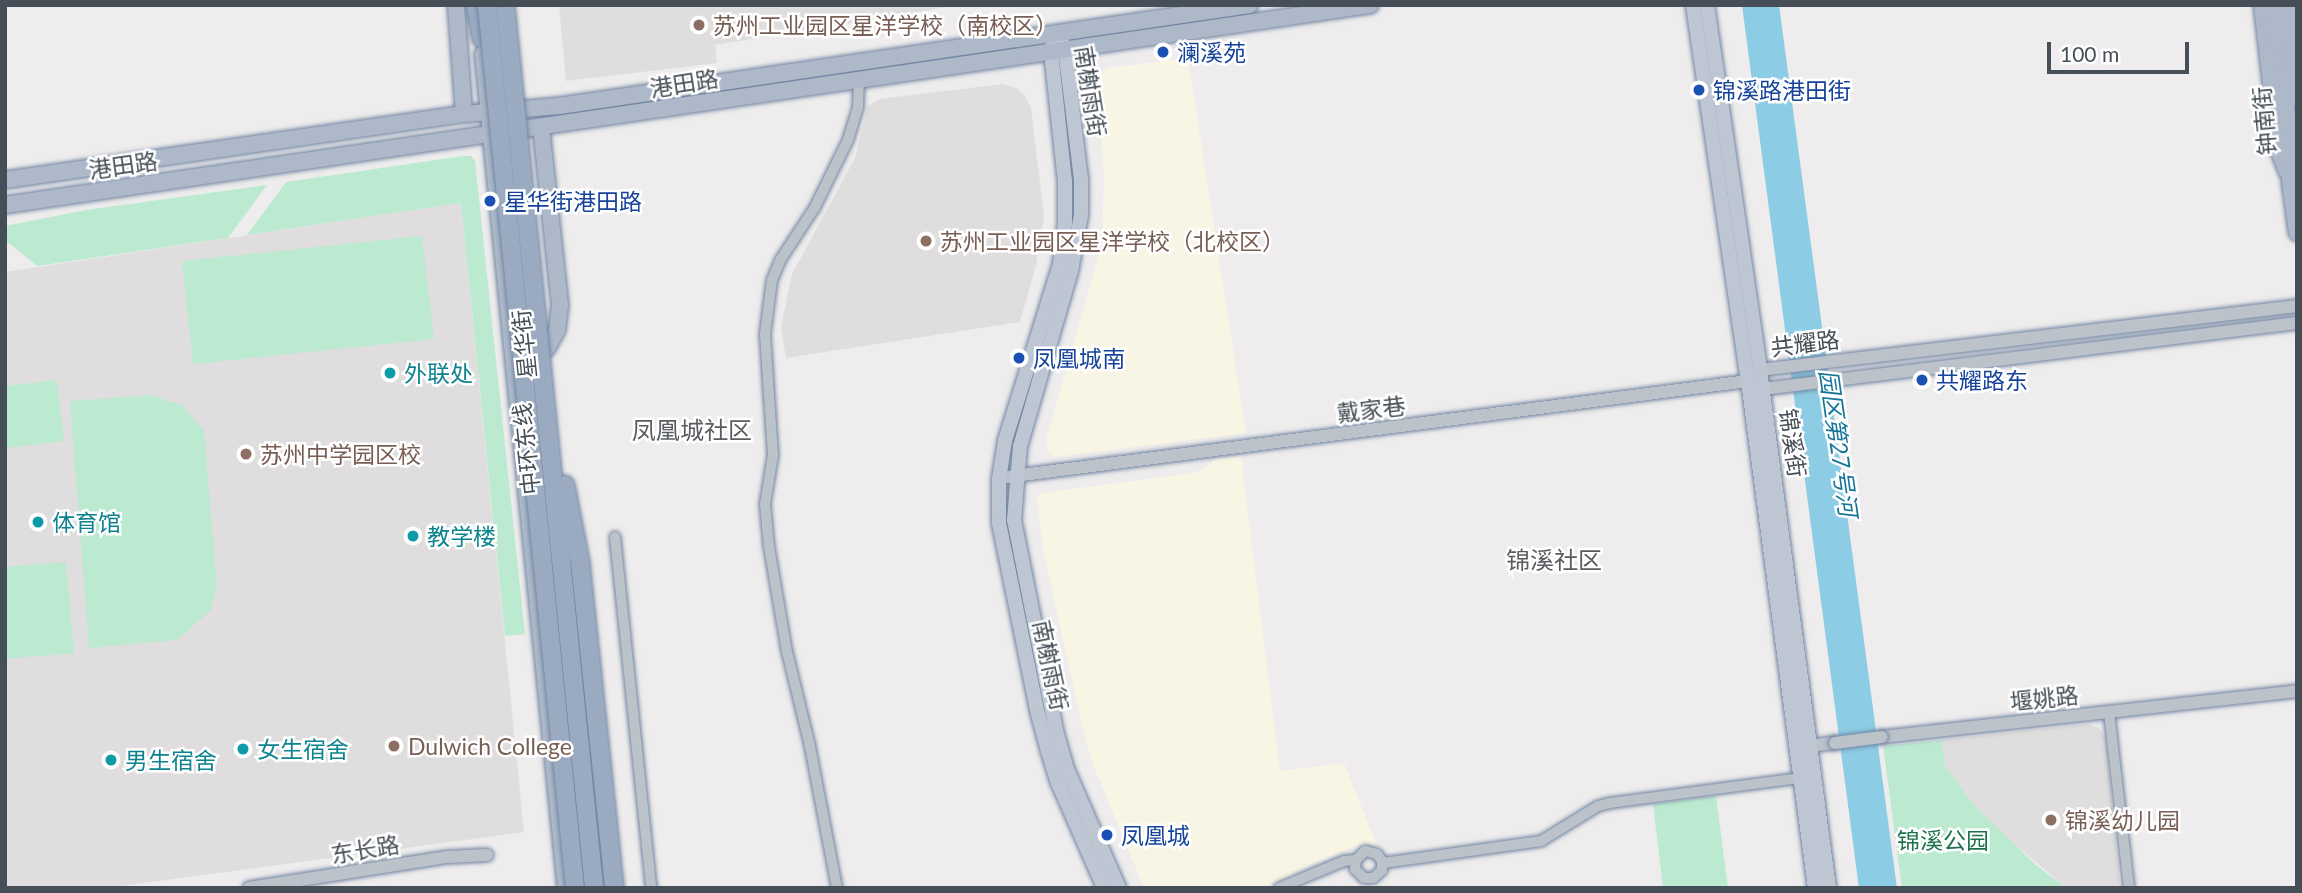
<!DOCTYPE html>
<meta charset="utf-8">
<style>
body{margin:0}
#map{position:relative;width:2302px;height:893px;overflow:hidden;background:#eeecec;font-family:Lato,"Noto Sans SC",sans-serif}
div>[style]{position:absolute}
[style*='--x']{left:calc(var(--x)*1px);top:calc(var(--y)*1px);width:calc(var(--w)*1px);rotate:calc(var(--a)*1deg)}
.commercial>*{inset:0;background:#f9f5e4}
.education>*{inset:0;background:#dfdddd}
.green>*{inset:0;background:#bcead1}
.water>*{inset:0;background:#8ccce4}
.roads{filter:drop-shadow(0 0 2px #7286a3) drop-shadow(0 0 2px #7286a3)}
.minor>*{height:10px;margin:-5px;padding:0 5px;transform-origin:5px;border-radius:5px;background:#bbc2ca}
.tertiary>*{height:12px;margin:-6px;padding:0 6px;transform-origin:6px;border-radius:6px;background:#bbc2ca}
.secondary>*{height:14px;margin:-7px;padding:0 7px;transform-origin:7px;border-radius:7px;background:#bdc6d2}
.primary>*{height:16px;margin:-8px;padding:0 8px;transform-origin:8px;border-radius:8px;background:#adb9c9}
.trunk>*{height:18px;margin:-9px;padding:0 9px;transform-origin:9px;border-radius:9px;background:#9aaac0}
.bridges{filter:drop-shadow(0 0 2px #7286a3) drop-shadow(0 0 2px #7286a3)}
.tertiary-bridge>*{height:12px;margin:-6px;padding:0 6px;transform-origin:6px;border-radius:6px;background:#bbc2ca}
.trunk-bridge>*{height:18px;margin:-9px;padding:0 9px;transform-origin:9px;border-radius:9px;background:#9aaac0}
.dots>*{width:19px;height:19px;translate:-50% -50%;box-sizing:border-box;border:4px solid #fff;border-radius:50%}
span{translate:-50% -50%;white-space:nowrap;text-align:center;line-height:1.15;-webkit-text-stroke:5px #fff;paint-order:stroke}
.education-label{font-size:23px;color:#785e54}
.left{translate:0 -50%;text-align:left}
.transit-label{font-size:23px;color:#164399}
.street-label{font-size:23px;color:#464e57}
.culture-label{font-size:23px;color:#0d838f}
.park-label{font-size:23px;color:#1d724d}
.neighbourhood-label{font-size:24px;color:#595c60}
.water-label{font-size:24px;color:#167699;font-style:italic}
.frame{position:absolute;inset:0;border:7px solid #464e57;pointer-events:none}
.scale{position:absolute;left:2047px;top:42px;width:142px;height:32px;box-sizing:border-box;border:4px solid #464e57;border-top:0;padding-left:9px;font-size:21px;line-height:24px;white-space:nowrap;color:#464e57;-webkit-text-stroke:5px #fff;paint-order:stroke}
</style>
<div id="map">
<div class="commercial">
<div style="clip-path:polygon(1188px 58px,1246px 433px,1055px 457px,1049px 453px,1046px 440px,1102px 244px,1104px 177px,1097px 75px,1108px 68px)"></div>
<div style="clip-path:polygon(1241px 456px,1280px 771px,1344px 763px,1376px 843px,1354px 847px,1293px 872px,1296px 888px,1144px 888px,1093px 764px,1082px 726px,1043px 549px,1037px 497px,1042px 493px,1200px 472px,1215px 459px)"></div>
</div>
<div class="education">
<div style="clip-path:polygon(559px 5px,959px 5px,715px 45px,717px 63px,566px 81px)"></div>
<div style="clip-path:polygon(1003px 84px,1016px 88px,1025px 96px,1031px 108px,1044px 216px,1036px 265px,1020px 322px,786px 358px,781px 327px,792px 274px,855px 158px,868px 106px,879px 99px)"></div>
<div style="clip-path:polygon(461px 203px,524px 832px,106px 888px,5px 888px,5px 272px)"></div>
<div style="clip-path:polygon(2087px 724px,2099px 728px,2106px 739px,2120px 888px,2066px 888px,2003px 834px,1975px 806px,1945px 766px,1942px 740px)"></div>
</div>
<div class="green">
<div style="clip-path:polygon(463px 156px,471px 156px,475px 161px,525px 634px,505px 636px,461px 203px,247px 235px,286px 182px)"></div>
<div style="clip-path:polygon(267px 185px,228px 238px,37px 266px,5px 240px,5px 226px,86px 210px)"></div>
<div style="clip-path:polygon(422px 236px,434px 339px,193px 364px,182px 261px)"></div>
<div style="clip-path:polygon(57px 380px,64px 441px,5px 448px,5px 386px)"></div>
<div style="clip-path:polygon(152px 395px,183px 406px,204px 431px,217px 586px,211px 610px,177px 640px,89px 648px,70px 401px)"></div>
<div style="clip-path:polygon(66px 562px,74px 653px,5px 659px,5px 567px)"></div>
<div style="clip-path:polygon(1942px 740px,1945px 766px,1975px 806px,2036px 865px,2066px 888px,1902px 888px,1883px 746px)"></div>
<div style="clip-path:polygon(1716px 796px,1728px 888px,1663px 888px,1653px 804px)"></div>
</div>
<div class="water">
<div style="clip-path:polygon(1742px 5px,1779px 5px,1897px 888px,1859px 888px)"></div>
</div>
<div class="roads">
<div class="minor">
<div style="--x:615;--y:537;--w:353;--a:84.1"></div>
<div style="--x:2109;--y:712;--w:177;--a:83.5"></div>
<div style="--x:1383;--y:863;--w:160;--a:-7.9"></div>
<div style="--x:1541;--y:841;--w:67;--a:-31.6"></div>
<div style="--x:1598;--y:806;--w:12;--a:-14"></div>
<div style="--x:1610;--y:803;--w:193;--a:-7.5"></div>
<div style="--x:837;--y:888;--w:145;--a:-100.8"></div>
<div style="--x:810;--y:746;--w:97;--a:-103.7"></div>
<div style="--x:787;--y:652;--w:107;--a:-99.7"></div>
<div style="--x:769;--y:547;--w:43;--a:-95.3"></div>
<div style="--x:765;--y:504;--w:50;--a:-80.7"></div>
<div style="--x:773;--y:455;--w:121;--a:-93.8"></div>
<div style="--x:765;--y:334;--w:54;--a:-82.6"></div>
<div style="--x:772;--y:280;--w:23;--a:-67"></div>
<div style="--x:781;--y:259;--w:62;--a:-56.8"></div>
<div style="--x:815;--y:207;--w:75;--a:-63.8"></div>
<div style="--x:848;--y:140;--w:34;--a:-73"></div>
<div style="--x:858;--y:107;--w:27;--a:-88"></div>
<div style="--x:1279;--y:888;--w:70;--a:-22.6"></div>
<div style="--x:1344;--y:861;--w:12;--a:-5"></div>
<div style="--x:1356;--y:860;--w:13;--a:-45"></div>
<div style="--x:1365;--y:851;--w:12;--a:14"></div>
<div style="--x:1377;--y:854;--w:9;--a:54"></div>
<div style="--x:1382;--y:861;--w:9;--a:90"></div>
<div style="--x:1382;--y:870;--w:12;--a:138"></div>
<div style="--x:1373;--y:878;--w:9;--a:180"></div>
<div style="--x:1364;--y:878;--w:13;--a:-135"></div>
<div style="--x:1355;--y:869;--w:9;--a:-84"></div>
</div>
<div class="tertiary">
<div style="--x:1753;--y:376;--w:9;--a:-41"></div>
<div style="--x:1760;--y:370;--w:541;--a:-6.8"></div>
<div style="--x:1755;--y:384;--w:9;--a:32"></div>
<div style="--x:1763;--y:389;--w:538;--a:-7.05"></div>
<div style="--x:999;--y:478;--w:755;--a:-7.38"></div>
<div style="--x:1882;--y:737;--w:418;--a:-6.3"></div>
<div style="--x:1800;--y:747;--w:35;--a:-7"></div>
<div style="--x:249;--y:888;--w:201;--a:-8.9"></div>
<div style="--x:448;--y:857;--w:39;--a:-3"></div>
</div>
<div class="secondary">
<div style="--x:1693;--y:5;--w:380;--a:81.7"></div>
<div style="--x:1748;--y:381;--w:511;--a:82.47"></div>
<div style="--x:1707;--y:5;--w:369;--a:81.7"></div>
<div style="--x:1760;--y:370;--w:523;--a:82.41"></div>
<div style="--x:1057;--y:33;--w:18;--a:63"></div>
<div style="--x:1065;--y:49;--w:131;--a:83"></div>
<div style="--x:1081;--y:179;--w:36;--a:90"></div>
<div style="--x:1081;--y:215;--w:57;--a:100.1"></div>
<div style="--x:1071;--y:271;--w:182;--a:106.2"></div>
<div style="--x:1020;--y:446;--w:74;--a:94.6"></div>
<div style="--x:1014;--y:520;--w:215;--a:78.7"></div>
<div style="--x:1056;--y:731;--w:40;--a:74"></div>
<div style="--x:1067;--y:769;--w:130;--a:66.4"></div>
<div style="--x:1054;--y:41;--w:10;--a:107"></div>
<div style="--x:1051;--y:51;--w:131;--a:83.9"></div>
<div style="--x:1065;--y:181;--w:42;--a:90"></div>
<div style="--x:1065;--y:223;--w:41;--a:97"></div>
<div style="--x:1060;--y:264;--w:185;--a:107.3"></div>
<div style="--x:1005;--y:441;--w:37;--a:99"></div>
<div style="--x:999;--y:478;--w:45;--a:90"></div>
<div style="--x:999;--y:523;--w:195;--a:78.5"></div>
<div style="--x:1038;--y:714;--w:38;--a:75"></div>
<div style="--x:1048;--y:751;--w:34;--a:73"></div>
<div style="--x:1058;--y:783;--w:115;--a:66.3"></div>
</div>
<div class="primary">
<div style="--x:456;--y:5;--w:109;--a:85.8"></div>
<div style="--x:2262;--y:5;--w:147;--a:83.4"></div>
<div style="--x:2279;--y:151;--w:22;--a:69"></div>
<div style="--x:2275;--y:5;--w:145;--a:83.7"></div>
<div style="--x:2291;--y:149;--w:32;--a:92"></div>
<div style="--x:2290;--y:181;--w:52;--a:82.3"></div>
<div style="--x:2287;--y:5;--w:93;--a:83.8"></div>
<div style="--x:483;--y:54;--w:838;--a:84.32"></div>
<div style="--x:541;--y:127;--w:180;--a:83.9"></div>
<div style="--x:560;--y:306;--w:24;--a:97"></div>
<div style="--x:557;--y:330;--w:21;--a:119"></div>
<div style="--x:5;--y:180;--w:464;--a:-8.2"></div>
<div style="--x:464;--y:114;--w:95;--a:-4.8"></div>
<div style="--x:559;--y:106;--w:698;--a:-8.32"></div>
<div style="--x:5;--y:205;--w:1380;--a:-8.34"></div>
<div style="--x:569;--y:542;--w:321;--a:84.4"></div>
</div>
<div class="trunk">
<div style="--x:476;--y:5;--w:34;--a:80"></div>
</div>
</div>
<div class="bridges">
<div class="tertiary-bridge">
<div style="--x:1835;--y:743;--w:47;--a:-7.3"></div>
</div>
<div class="trunk-bridge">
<div style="--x:487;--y:5;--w:887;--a:84.31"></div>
<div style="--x:505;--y:5;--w:887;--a:84.24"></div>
<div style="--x:565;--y:485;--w:78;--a:79"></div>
<div style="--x:580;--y:562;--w:328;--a:84"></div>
</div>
</div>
<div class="dots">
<div style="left:699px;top:25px;background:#8d6e63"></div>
<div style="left:1163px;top:52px;background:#1a4fb4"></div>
<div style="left:1699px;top:90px;background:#1a4fb4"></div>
<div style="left:490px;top:201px;background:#1a4fb4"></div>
<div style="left:926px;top:241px;background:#8d6e63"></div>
<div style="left:1019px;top:358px;background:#1a4fb4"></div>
<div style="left:390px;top:373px;background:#0f9aa8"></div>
<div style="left:1922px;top:380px;background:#1a4fb4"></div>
<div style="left:246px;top:454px;background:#8d6e63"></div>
<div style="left:38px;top:522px;background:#0f9aa8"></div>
<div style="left:413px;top:536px;background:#0f9aa8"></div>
<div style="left:394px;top:746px;background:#8d6e63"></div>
<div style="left:243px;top:749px;background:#0f9aa8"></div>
<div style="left:111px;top:760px;background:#0f9aa8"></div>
<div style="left:2051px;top:820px;background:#8d6e63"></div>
<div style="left:1107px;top:835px;background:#1a4fb4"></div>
</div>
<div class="education-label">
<span class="left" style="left:713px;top:25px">苏州工业园区星洋学校（南校区）</span>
<span class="left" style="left:940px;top:241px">苏州工业园区星洋学校（北校区）</span>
<span class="left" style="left:260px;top:454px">苏州中学园区校</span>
<span class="left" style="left:408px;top:746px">Dulwich College</span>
<span class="left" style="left:2065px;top:820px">锦溪幼儿园</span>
</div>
<div class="transit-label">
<span class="left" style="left:1177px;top:52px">澜溪苑</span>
<span class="left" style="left:1713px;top:90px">锦溪路港田街</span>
<span class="left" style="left:504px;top:201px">星华街港田路</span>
<span class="left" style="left:1033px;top:358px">凤凰城南</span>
<span class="left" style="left:1936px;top:380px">共耀路东</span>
<span class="left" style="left:1121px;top:835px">凤凰城</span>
</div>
<div class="street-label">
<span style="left:684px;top:83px;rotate:-9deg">港田路</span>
<span style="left:1091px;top:91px;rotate:81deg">南榭雨街</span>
<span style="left:2264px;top:121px;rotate:-95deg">钟南街</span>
<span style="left:123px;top:165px;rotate:-8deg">港田路</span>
<span style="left:1805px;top:343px;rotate:-7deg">共耀路</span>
<span style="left:524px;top:344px;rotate:-96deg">星华街</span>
<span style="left:1371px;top:409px;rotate:-7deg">戴家巷</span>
<span style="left:1793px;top:443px;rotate:82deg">锦溪街</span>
<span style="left:526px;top:449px;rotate:-96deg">中环东线</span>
<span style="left:1051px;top:665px;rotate:78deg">南榭雨街</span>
<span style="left:2044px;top:698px;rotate:-6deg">堰姚路</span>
<span style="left:365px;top:849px;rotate:-9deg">东长路</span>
</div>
<div class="culture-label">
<span class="left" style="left:404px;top:373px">外联处</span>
<span class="left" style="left:52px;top:522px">体育馆</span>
<span class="left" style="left:427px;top:536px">教学楼</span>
<span class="left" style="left:257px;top:749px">女生宿舍</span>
<span class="left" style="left:125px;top:760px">男生宿舍</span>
</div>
<div class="park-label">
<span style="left:1943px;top:840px">锦溪公园</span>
</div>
<div class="neighbourhood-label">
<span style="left:692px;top:430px">凤凰城社区</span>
<span style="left:1554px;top:560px">锦溪社区</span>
</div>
<div class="water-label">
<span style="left:1839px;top:443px;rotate:82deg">园区第27号河</span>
</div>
<div class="frame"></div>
<div class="scale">100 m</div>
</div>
